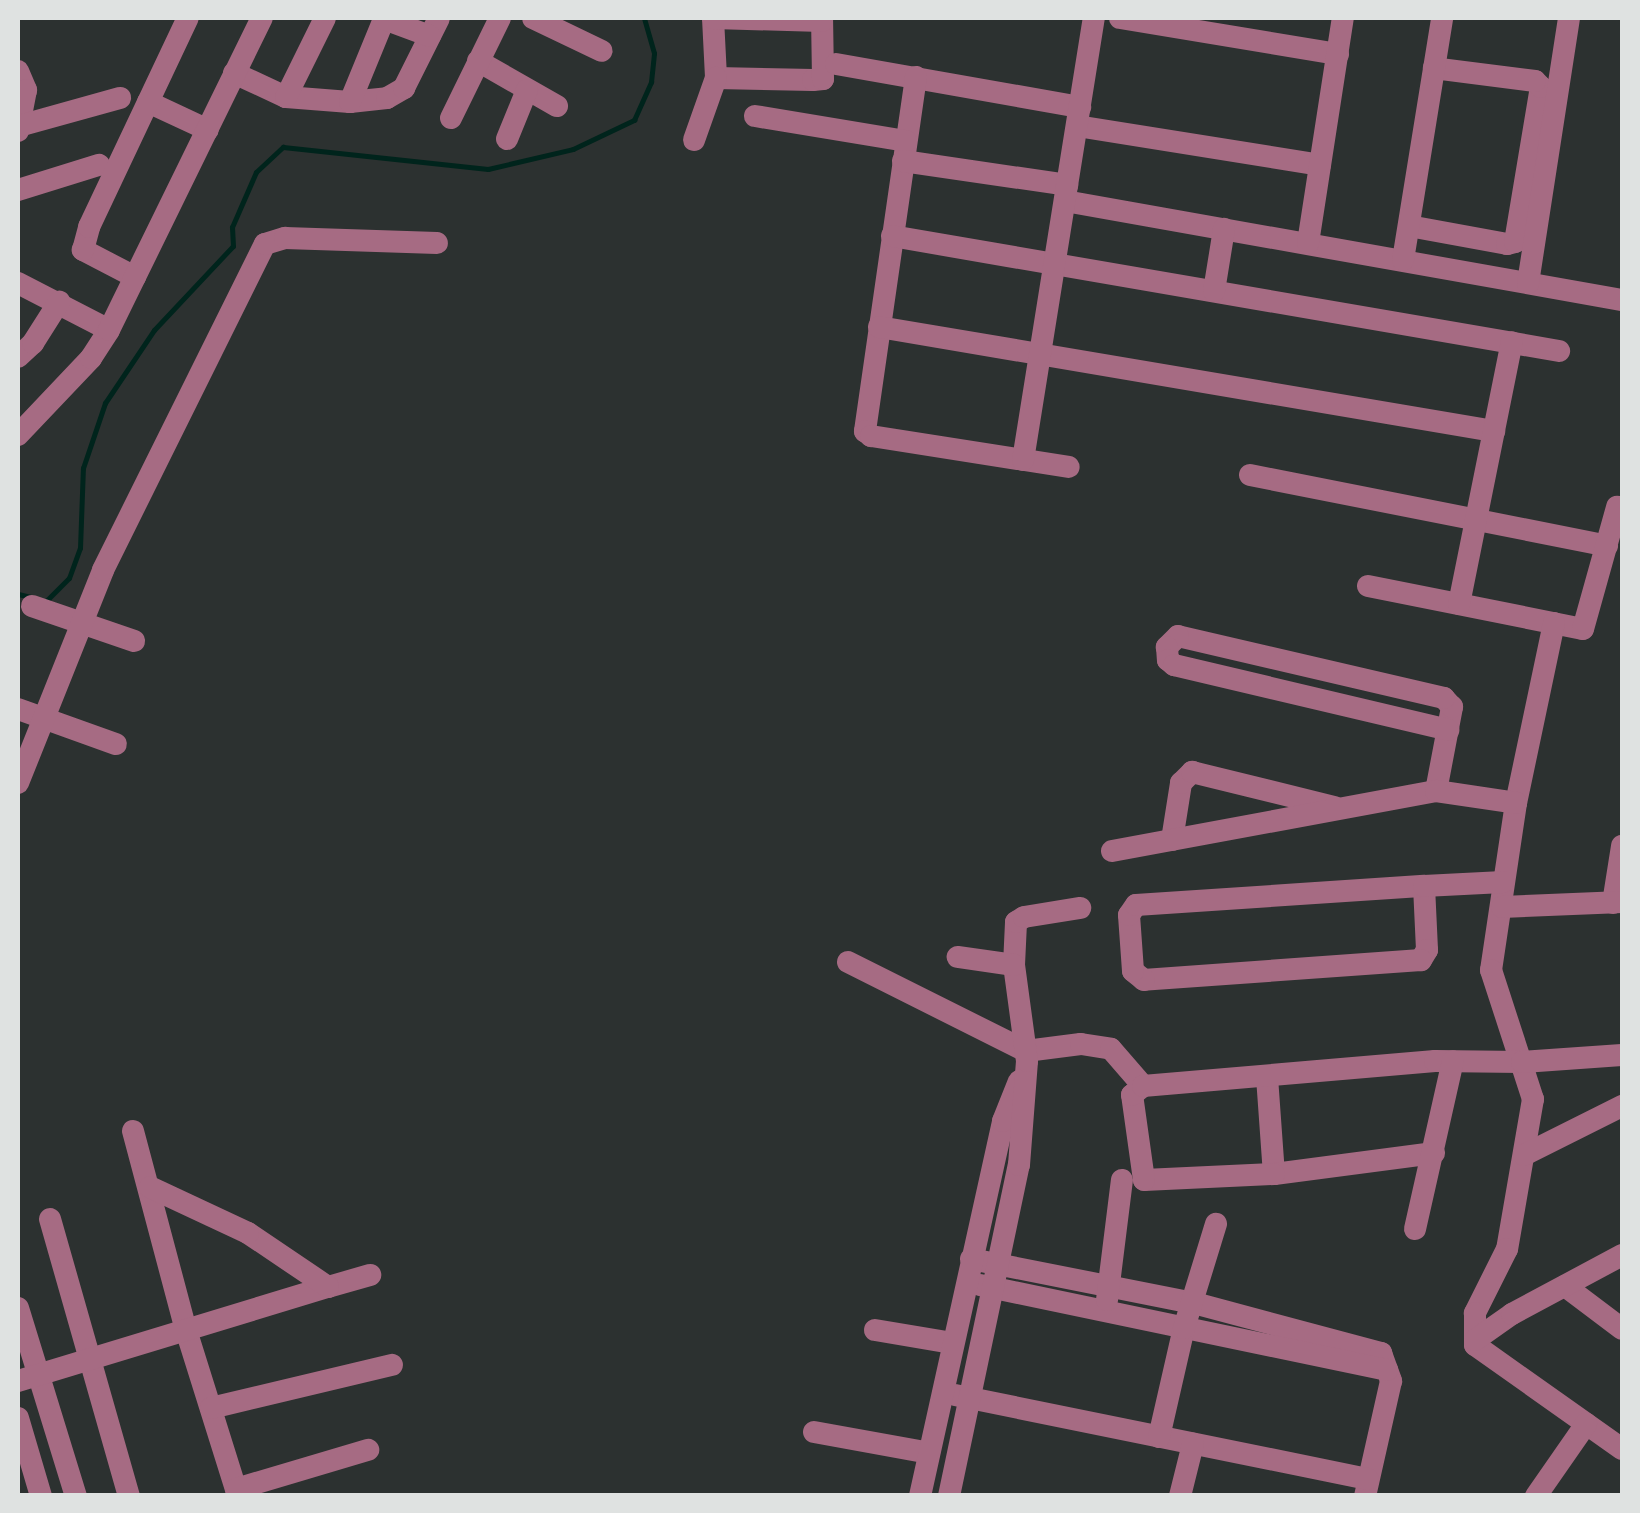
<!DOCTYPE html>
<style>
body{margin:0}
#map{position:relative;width:1640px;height:1513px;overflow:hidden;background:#2c3130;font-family:Helvetica,sans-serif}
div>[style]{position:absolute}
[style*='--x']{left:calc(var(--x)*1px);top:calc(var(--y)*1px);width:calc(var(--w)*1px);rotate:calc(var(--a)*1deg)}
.stream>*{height:5px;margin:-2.5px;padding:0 2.5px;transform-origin:2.5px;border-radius:2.5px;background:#00241c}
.minor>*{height:22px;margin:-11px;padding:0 11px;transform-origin:11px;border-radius:11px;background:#a66b83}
span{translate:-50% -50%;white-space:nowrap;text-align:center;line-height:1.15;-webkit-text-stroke:8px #232726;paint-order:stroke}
.frame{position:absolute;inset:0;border:20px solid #dfe2e1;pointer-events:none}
</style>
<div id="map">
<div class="stream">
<div style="--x:18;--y:594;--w:13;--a:13"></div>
<div style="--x:47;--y:600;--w:31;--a:-45"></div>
<div style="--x:69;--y:578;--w:32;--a:-70"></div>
<div style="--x:80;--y:548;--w:80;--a:-87.9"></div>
<div style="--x:83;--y:468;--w:69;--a:-71.3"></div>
<div style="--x:105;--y:403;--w:88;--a:-56.1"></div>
<div style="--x:154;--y:330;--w:115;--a:-46.8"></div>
<div style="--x:233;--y:246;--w:19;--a:-93"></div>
<div style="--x:232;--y:227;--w:60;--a:-66.4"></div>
<div style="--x:256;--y:172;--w:37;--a:-43"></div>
<div style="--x:283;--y:147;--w:206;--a:6.1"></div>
<div style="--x:488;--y:169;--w:87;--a:-13.2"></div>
<div style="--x:573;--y:149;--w:68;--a:-25.4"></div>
<div style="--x:634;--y:120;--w:42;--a:-65.9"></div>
<div style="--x:651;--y:82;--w:29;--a:-84"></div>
<div style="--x:654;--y:53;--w:36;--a:-106"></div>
</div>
<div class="minor">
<div style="--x:533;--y:18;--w:76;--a:25.6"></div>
<div style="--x:713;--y:18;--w:60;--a:87.1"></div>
<div style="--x:716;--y:78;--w:97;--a:1.2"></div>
<div style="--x:813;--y:80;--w:10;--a:-6"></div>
<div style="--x:823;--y:79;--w:61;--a:-90.9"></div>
<div style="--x:713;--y:18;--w:109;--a:1.6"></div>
<div style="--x:1120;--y:18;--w:221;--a:9.4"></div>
<div style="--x:478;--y:61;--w:91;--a:29.7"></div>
<div style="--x:836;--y:64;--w:248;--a:10"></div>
<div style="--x:18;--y:71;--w:21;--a:67"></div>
<div style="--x:26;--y:90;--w:37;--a:101"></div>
<div style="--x:234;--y:73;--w:57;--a:24.8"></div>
<div style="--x:286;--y:97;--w:64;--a:4.5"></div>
<div style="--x:350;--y:102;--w:37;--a:-6"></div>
<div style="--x:387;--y:98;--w:20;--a:-30"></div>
<div style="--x:404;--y:88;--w:78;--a:-63.4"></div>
<div style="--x:916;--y:77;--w:358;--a:98.2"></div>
<div style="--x:865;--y:431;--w:8;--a:40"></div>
<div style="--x:871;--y:436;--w:200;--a:8.9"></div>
<div style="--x:286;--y:97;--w:88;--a:-63.7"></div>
<div style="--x:148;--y:102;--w:66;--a:25"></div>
<div style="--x:350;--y:102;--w:90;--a:-67.7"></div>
<div style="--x:384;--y:19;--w:49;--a:20.3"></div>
<div style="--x:755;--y:116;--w:153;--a:9.4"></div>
<div style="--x:451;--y:118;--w:111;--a:-63.9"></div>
<div style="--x:1077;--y:126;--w:246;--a:9.1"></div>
<div style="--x:18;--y:131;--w:5;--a:-79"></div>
<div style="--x:19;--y:126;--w:105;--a:-15.5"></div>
<div style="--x:507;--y:139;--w:53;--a:-67.8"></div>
<div style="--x:694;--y:140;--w:66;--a:-70.5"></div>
<div style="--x:903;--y:161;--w:166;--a:8.3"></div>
<div style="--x:18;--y:190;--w:85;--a:-17.2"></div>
<div style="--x:1065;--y:201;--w:566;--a:10.08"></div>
<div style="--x:1409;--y:226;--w:100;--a:10.4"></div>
<div style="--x:1507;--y:244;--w:8;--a:-14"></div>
<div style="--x:1515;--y:242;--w:157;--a:-80.5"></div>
<div style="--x:1541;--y:87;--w:8;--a:-135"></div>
<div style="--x:1535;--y:81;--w:102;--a:-172.7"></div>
<div style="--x:892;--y:236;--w:677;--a:9.78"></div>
<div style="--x:1308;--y:243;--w:228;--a:-81.2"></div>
<div style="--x:1403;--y:260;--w:245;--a:-80.8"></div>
<div style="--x:135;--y:277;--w:59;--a:-152.6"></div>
<div style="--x:83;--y:250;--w:24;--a:-75"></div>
<div style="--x:89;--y:227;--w:231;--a:-64.7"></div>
<div style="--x:18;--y:283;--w:102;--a:27.3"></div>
<div style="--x:1528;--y:283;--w:268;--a:-81.2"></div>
<div style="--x:1214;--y:291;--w:63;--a:-80.8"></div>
<div style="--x:879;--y:327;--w:624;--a:9.6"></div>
<div style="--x:18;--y:357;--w:21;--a:-43"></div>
<div style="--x:33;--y:343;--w:49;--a:-57.6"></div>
<div style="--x:18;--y:435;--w:106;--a:-46.5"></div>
<div style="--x:91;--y:358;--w:33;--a:-57"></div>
<div style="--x:109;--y:330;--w:347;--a:-63.9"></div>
<div style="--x:1023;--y:460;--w:448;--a:-80.9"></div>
<div style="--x:1250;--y:475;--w:364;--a:11.2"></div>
<div style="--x:1368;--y:586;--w:219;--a:11.3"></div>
<div style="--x:1583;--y:629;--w:127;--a:-74.4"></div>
<div style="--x:1459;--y:604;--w:267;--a:-78.6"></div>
<div style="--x:32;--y:606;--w:108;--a:18.9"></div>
<div style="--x:1554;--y:623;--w:184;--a:101.9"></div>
<div style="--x:1516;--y:803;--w:169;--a:98.5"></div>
<div style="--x:1491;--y:970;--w:136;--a:72"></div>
<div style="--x:1533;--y:1099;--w:152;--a:99.8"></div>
<div style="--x:1507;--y:1249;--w:72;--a:116.6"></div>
<div style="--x:1475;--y:1313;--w:32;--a:90"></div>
<div style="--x:1475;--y:1345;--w:180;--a:35.3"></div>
<div style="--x:18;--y:709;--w:104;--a:19.7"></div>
<div style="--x:18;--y:783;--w:229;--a:-68.2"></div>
<div style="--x:103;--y:570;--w:364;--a:-63.6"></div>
<div style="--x:265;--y:244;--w:21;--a:-17"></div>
<div style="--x:285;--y:238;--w:152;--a:1.9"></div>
<div style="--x:1436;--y:791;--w:86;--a:-79.2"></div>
<div style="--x:1452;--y:707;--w:12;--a:-132"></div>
<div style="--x:1444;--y:698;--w:273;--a:-166.9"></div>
<div style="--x:1178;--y:636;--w:16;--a:135"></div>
<div style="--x:1167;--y:647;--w:13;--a:86"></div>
<div style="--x:1168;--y:660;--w:8;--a:40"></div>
<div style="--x:1174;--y:665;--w:282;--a:13.3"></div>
<div style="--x:1172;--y:840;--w:58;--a:-81"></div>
<div style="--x:1181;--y:783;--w:16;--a:-45"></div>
<div style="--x:1192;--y:772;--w:147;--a:13.8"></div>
<div style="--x:1112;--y:851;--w:330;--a:-10.5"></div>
<div style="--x:1436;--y:791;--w:81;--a:8.5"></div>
<div style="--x:1424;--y:886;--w:64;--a:87.3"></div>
<div style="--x:1427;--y:950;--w:12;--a:121"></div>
<div style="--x:1421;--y:960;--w:278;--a:175.9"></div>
<div style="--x:1144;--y:980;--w:14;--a:-141"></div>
<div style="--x:1133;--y:971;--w:56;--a:-94.1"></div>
<div style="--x:1129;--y:915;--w:12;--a:-55"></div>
<div style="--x:1136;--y:905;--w:289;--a:-3.8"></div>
<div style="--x:1424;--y:886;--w:79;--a:-2.9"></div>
<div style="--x:1613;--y:903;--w:58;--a:-81"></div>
<div style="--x:1502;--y:907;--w:120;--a:-2.4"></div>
<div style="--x:848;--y:962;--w:199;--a:26.6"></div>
<div style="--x:1026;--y:1051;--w:55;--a:-7.3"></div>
<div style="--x:1081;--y:1044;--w:30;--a:9"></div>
<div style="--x:1111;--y:1049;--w:49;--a:49.1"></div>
<div style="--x:1014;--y:965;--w:43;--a:-87.3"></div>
<div style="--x:1016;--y:922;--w:9;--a:-32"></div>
<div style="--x:1024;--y:917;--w:57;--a:-9.1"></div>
<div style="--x:1267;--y:1077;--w:97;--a:85.9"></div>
<div style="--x:133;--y:1131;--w:206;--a:75.1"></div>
<div style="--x:186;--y:1330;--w:174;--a:72.6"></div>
<div style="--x:1434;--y:1153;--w:161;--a:172.5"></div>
<div style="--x:1274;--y:1174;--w:130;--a:177.4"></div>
<div style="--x:1144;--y:1180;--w:86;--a:-98"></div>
<div style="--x:1132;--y:1095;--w:14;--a:-39"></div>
<div style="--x:1143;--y:1086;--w:293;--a:-4.9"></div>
<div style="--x:1435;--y:1061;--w:87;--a:0.7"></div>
<div style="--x:1522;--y:1062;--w:100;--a:-4"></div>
<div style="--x:1524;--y:1155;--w:110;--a:-26.6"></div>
<div style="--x:50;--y:1219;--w:288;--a:74.1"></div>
<div style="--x:1415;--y:1229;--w:172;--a:-77.3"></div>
<div style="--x:971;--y:1259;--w:227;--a:11.2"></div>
<div style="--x:1194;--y:1303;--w:194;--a:15"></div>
<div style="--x:1381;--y:1353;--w:30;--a:70"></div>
<div style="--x:1391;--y:1381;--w:118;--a:102.7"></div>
<div style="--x:980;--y:1285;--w:416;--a:11.8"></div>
<div style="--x:1565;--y:1286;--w:71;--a:37"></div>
<div style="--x:328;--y:1287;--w:44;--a:-15.9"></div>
<div style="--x:1107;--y:1300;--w:121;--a:-82.9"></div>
<div style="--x:18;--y:1308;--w:197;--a:72.9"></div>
<div style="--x:875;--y:1330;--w:79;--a:9.5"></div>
<div style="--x:1475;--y:1340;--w:45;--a:-35.1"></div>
<div style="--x:1512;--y:1314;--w:125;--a:-28.2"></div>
<div style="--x:18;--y:1381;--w:324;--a:-16.9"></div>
<div style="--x:328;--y:1287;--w:97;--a:-146"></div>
<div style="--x:248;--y:1233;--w:108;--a:-154.9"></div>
<div style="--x:955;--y:1395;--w:421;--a:11.5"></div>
<div style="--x:211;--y:1408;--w:186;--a:-13.4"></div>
<div style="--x:18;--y:1418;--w:81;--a:73.6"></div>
<div style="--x:814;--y:1432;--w:117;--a:10.3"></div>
<div style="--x:1159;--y:1437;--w:112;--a:-77.1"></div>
<div style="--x:1184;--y:1328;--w:109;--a:-72.9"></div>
<div style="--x:236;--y:1489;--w:138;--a:-16.5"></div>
<div style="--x:920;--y:1496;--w:384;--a:-77.5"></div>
<div style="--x:1003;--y:1121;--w:43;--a:-68.2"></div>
<div style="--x:949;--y:1496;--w:338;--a:-78.1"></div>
<div style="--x:1019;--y:1165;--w:104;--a:-85.6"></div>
<div style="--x:1027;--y:1061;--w:97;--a:-97.7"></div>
<div style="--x:1014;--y:965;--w:57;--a:-171.9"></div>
<div style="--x:1180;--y:1496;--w:54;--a:-76"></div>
<div style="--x:1536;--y:1496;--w:88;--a:-55.2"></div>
</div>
<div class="frame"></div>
</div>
